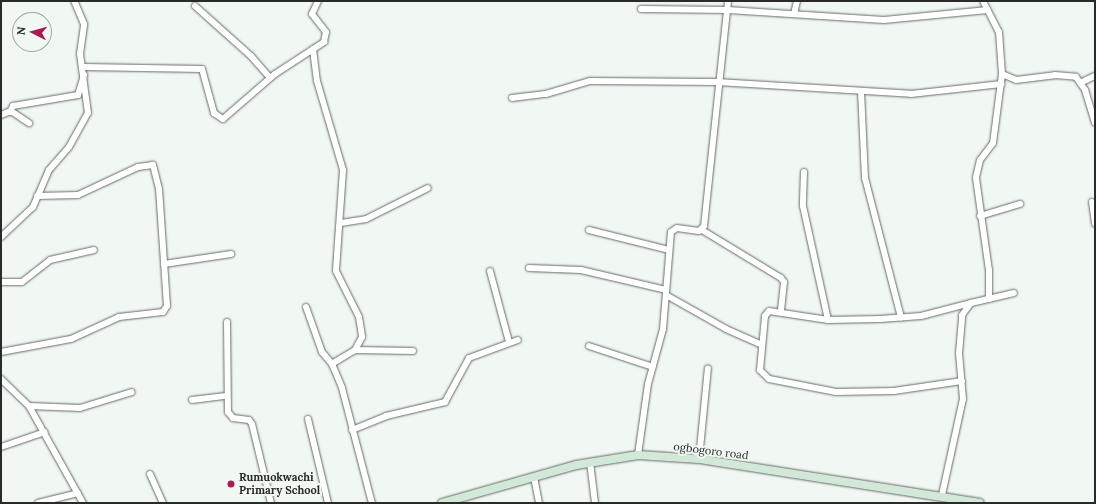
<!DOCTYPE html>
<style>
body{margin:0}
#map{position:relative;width:1096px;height:504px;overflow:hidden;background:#f1f7f2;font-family:Lora,serif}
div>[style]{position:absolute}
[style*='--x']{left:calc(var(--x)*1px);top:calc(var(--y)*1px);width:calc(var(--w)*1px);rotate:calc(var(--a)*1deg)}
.roads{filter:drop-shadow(0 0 1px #656b67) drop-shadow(0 0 1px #656b67)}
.street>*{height:6px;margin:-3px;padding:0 3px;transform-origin:3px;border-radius:3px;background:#fff}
.secondary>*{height:8px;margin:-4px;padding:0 4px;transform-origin:4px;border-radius:4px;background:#d2e8d9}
.dots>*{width:11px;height:11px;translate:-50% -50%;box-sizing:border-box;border:2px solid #f1f7f2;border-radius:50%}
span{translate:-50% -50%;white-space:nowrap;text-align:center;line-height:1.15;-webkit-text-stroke:4px #f1f7f2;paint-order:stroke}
.street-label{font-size:11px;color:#292b29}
.poi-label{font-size:11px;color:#292b29;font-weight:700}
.left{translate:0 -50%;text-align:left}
.frame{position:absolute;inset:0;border:2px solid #292b29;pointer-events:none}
.north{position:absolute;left:12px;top:12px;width:40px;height:40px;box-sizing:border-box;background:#f1f7f2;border:1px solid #a1a5a2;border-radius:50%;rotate:276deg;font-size:11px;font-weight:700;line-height:16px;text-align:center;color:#292b29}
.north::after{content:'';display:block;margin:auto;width:14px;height:18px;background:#aa1a55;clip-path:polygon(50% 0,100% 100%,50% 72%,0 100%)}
</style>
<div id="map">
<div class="roads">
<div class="street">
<div style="--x:983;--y:1;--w:35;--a:63"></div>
<div style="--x:999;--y:32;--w:42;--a:85.9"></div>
<div style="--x:1002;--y:74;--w:70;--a:97.4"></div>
<div style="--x:993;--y:143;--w:21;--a:127"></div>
<div style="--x:980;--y:160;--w:18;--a:103"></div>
<div style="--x:976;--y:178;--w:93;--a:82"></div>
<div style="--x:989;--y:270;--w:29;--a:90"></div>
<div style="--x:195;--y:6;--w:75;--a:41.8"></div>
<div style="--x:251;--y:56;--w:29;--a:49"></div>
<div style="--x:641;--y:9;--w:87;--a:0.7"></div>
<div style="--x:728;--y:10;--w:156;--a:3.7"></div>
<div style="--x:884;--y:20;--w:104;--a:-5.5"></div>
<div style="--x:794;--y:14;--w:13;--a:-77"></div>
<div style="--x:313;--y:49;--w:32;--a:83"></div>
<div style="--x:317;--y:81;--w:93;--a:73.7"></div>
<div style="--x:343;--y:170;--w:101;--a:94"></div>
<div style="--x:336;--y:271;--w:51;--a:63.4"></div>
<div style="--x:359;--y:317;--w:20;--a:81"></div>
<div style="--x:362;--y:337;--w:15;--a:118"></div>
<div style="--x:355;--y:350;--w:27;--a:149"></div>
<div style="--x:84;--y:67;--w:118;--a:1"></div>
<div style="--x:202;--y:69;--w:46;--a:74.7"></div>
<div style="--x:214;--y:113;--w:11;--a:34"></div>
<div style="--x:223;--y:119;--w:69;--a:-40.9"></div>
<div style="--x:275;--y:74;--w:59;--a:-33.1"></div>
<div style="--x:324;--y:42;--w:10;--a:-79"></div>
<div style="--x:326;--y:32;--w:23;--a:-128"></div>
<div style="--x:312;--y:14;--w:14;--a:-65"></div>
<div style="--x:1002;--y:74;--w:15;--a:23"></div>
<div style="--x:1016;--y:80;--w:39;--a:-7"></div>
<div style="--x:1055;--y:75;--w:21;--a:5"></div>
<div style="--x:1076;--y:77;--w:16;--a:55"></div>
<div style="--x:1085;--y:90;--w:34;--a:73"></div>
<div style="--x:1082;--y:82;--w:14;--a:-25"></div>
<div style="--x:861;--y:91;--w:87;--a:87.4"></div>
<div style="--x:865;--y:178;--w:144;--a:75.5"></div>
<div style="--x:512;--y:98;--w:34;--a:-7"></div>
<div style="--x:546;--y:94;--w:46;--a:-16.5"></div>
<div style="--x:590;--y:81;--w:127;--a:0.5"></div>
<div style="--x:717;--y:82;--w:194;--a:3.5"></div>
<div style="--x:911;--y:94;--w:91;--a:-6.3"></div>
<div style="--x:10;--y:112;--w:7;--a:-63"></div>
<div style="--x:13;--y:106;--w:66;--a:-9.6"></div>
<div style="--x:78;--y:95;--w:21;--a:-73"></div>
<div style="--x:1;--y:115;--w:11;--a:-22"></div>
<div style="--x:11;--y:111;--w:22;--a:34"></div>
<div style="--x:804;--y:172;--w:34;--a:92"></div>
<div style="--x:803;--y:206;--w:117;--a:77.6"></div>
<div style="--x:1092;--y:202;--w:22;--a:82"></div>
<div style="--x:980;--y:216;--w:42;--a:-16.7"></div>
<div style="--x:341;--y:223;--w:25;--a:-9"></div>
<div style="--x:366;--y:219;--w:69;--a:-26.6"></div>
<div style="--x:589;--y:230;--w:82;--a:14"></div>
<div style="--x:702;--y:230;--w:92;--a:31.3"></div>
<div style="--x:781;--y:278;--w:5;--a:53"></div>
<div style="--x:784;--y:282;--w:30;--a:96"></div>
<div style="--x:1;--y:237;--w:44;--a:-43.2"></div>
<div style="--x:33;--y:207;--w:40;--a:-66.6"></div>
<div style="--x:49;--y:170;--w:30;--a:-49"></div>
<div style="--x:69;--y:147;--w:39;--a:-61"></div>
<div style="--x:88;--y:113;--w:60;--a:-97.7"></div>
<div style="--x:80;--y:54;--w:30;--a:-82"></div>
<div style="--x:84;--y:24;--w:25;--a:-113"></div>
<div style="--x:164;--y:264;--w:68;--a:-8.5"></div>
<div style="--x:529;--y:268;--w:52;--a:2.2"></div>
<div style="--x:581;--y:270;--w:87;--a:13.2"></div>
<div style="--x:490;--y:271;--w:73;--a:75"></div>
<div style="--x:1;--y:282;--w:21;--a:0"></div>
<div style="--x:22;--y:282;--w:36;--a:-38"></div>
<div style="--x:50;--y:260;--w:45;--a:-12.8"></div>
<div style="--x:666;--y:295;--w:69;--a:29.5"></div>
<div style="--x:726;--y:329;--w:39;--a:24"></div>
<div style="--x:306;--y:307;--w:48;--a:70.4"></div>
<div style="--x:322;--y:352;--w:16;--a:50"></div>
<div style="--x:332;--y:364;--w:26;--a:67"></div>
<div style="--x:342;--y:388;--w:119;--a:75.4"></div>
<div style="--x:227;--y:322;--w:90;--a:89.4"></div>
<div style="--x:228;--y:412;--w:8;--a:50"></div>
<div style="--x:233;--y:418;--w:16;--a:7"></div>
<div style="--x:249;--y:420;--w:5;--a:53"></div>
<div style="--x:252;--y:424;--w:81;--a:76.5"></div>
<div style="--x:589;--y:346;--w:67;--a:18.2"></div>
<div style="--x:355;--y:350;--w:58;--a:1"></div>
<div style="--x:1;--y:352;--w:71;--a:-10.5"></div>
<div style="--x:71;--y:339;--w:53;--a:-24.6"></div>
<div style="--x:119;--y:317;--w:44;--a:-6.5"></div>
<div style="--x:163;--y:312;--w:7;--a:-56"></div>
<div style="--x:167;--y:306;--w:117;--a:-93.9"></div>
<div style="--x:159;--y:189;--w:25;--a:-104"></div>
<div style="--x:153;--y:165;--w:15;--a:172"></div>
<div style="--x:138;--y:167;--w:66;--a:155"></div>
<div style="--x:78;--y:195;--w:41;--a:178.6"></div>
<div style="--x:1;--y:379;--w:39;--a:44"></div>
<div style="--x:29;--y:406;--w:111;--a:60.9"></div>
<div style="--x:962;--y:381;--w:69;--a:171.6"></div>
<div style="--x:894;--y:391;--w:58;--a:179"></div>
<div style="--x:836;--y:392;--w:68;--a:-169"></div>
<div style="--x:769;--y:379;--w:13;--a:-135"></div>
<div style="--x:760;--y:370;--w:54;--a:-84.7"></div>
<div style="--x:765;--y:316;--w:6;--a:-51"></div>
<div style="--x:769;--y:311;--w:60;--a:8.7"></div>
<div style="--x:828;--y:320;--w:52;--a:-1.1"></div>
<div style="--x:880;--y:319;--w:41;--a:-4.2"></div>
<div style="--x:921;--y:316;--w:52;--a:-14.6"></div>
<div style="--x:192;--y:400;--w:34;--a:-7"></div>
<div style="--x:29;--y:406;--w:51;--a:2.2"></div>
<div style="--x:80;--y:408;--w:54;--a:-17.1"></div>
<div style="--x:308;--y:419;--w:86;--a:76.6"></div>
<div style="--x:352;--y:430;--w:37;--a:-22"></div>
<div style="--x:386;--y:416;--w:61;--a:-13.3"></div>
<div style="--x:445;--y:402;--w:50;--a:-61.4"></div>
<div style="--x:469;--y:358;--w:52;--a:-20.2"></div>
<div style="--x:1;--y:447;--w:46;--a:-18.8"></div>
<div style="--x:638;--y:455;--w:72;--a:-82"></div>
<div style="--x:648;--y:384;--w:57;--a:-74.7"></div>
<div style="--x:663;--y:329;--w:97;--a:-85.3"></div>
<div style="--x:671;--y:232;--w:7;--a:-34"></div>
<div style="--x:677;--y:228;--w:22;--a:8"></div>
<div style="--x:699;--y:231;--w:7;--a:-45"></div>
<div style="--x:704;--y:226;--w:226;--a:-83.9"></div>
<div style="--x:699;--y:459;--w:91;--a:-84.4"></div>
<div style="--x:590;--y:462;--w:41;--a:83"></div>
<div style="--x:150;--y:474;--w:32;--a:66"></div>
<div style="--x:534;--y:477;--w:26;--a:79"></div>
<div style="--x:942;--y:495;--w:98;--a:-77.7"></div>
<div style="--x:963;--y:399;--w:46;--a:-95"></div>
<div style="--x:959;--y:353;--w:38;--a:-85"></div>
<div style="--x:962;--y:315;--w:15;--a:-53"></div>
<div style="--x:971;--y:303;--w:44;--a:-13.1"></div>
<div style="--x:38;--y:503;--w:41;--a:-14"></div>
</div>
<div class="secondary">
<div style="--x:442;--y:503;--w:139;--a:-15.8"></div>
<div style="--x:576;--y:465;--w:63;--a:-9.2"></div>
<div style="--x:638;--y:455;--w:61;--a:3.8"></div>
<div style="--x:699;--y:459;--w:284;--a:8.9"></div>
</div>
</div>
<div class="dots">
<div style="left:231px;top:484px;background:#aa1a55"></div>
</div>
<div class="street-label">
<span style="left:711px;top:451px;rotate:7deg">ogbogoro road</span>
</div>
<div class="poi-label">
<span class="left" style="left:239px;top:484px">Rumuokwachi<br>Primary School</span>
</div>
<div class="frame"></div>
<div class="north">N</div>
</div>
